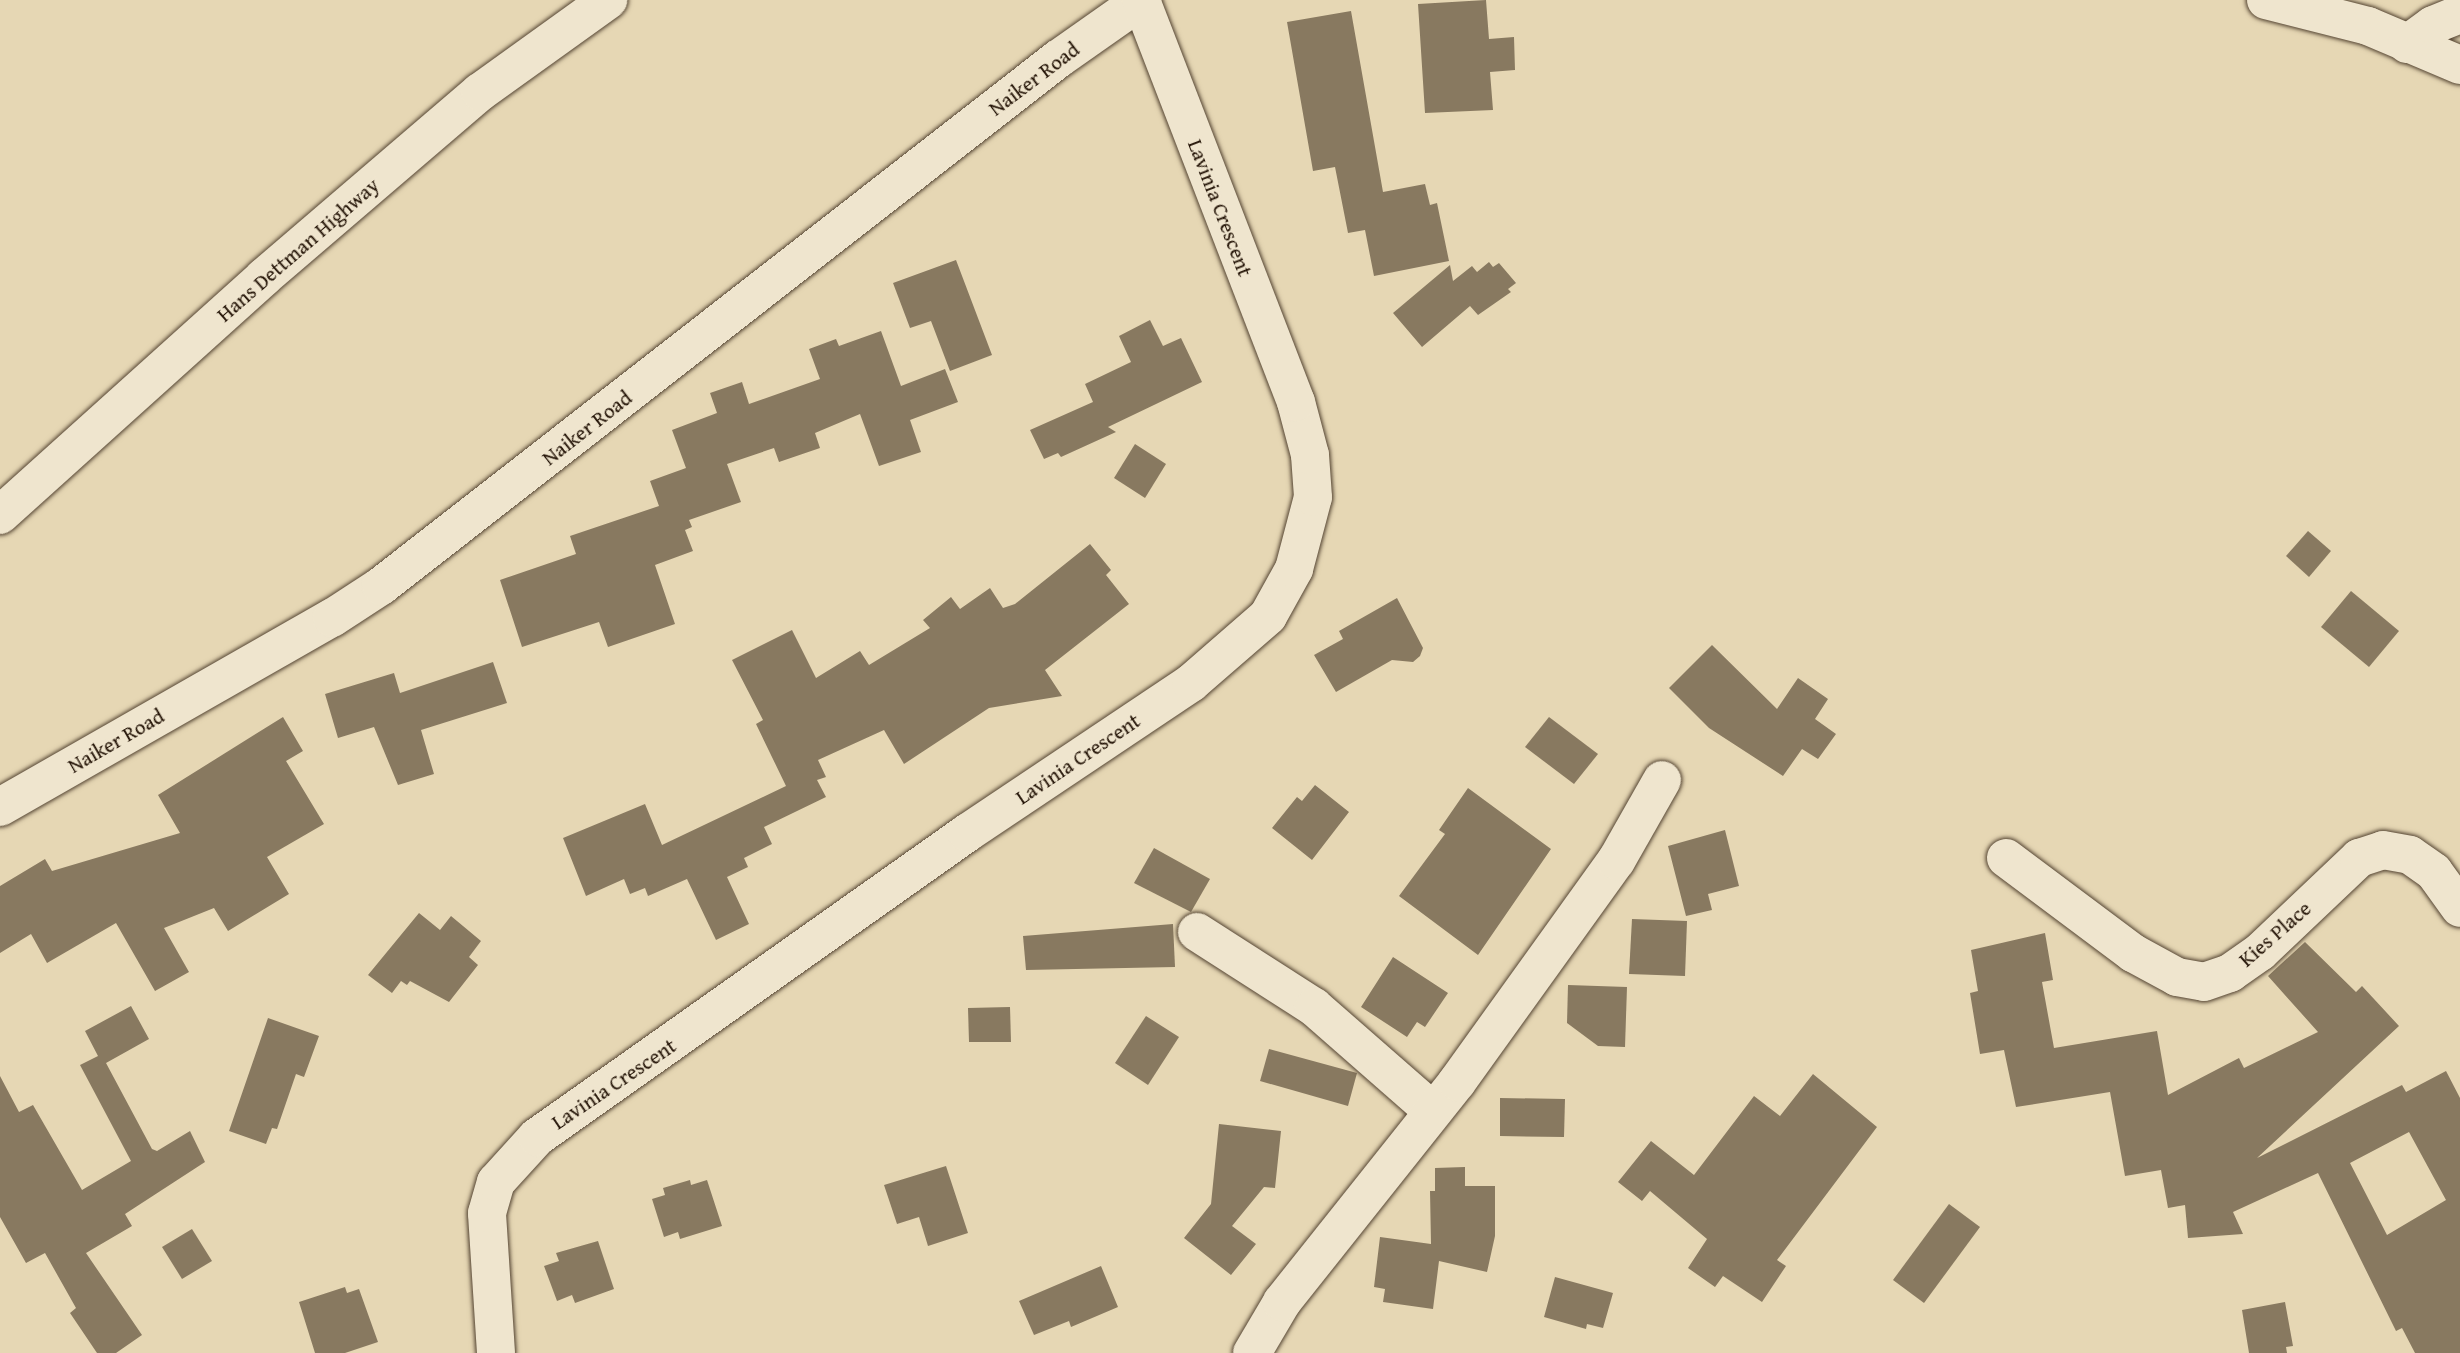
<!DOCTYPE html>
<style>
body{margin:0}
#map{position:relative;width:2460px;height:1353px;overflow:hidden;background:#e6d7b4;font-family:"Gentium Book Plus",serif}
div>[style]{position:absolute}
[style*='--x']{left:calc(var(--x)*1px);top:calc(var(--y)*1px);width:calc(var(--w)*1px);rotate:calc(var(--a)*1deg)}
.building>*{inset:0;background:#887960}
.roads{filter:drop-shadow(0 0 2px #544432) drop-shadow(0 0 2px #544432)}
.minor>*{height:38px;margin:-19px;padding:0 19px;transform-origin:19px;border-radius:19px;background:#efe5ce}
.tertiary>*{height:38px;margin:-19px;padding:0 19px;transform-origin:19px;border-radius:19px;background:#efe5ce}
span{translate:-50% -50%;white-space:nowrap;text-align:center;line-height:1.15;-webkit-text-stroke:5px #efe5ce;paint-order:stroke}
.street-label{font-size:21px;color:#231306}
</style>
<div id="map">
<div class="building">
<div style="clip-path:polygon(1486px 0,1489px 39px,1514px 37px,1515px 70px,1490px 72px,1493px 110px,1425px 113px,1418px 4px)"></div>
<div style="clip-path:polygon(1351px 11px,1383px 192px,1425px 184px,1430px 205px,1437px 203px,1449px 261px,1374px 276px,1365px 230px,1348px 233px,1335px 167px,1313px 171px,1287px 22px)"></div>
<div style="clip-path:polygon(956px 260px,992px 355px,950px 371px,931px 321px,910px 328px,893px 283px)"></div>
<div style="clip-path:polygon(1489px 262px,1493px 267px,1499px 263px,1516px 283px,1508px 289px,1511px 292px,1478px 315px,1470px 306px,1422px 347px,1393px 313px,1450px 265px,1453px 281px,1472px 266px,1477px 272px)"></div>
<div style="clip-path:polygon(1150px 320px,1163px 346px,1181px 338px,1202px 382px,1108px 427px,1116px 432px,1061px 457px,1058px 453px,1044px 459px,1030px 430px,1093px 402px,1085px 384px,1131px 362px,1119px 336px)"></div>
<div style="clip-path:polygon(881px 331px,901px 386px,945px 369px,958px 402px,910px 420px,921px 452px,879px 466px,860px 414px,815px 433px,820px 448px,779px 462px,774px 448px,727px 464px,741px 502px,689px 520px,692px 527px,685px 530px,693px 551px,655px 565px,675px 624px,608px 647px,599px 622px,522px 647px,500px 580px,576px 554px,570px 536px,659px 506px,650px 481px,686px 468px,672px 430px,717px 413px,710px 393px,742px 382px,749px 404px,820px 379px,809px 349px,836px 339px,839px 346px)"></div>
<div style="clip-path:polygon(1135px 444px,1166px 464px,1145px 498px,1114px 478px)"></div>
<div style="clip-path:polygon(2308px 531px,2331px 551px,2309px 577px,2286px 556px)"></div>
<div style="clip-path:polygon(1090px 544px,1111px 570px,1106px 575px,1129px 604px,1045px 670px,1062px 696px,989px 708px,904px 764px,884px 730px,818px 760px,826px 777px,817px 780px,826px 797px,764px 827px,772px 844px,744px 858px,748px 867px,727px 877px,749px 924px,716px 940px,687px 879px,648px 896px,645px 888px,630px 894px,624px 879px,586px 896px,563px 838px,645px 804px,662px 845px,786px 786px,756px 724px,763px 720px,732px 660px,792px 630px,816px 678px,860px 651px,869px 665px,930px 628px,923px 620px,951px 597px,960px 609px,990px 588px,1003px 608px,1015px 604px)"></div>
<div style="clip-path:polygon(2351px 591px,2399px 631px,2369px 667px,2321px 627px)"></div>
<div style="clip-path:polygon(1397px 598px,1423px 648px,1420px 656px,1413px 662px,1392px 660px,1336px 692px,1314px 655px,1343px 639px,1339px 631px)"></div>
<div style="clip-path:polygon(1712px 645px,1777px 709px,1798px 678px,1828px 699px,1815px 719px,1836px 734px,1818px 759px,1802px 749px,1783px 776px,1709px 728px,1669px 688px)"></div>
<div style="clip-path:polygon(493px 662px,507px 703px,421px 730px,434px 774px,398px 785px,374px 727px,338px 738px,325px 694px,394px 673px,400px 693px)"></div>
<div style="clip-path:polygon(283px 717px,303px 751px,286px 761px,324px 824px,267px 857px,289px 894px,228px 931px,214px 908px,164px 928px,189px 972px,155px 991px,116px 923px,47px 963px,31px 934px,0 953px,0 886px,45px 859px,52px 871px,180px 833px,158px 795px)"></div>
<div style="clip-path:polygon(1549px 717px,1598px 754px,1574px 784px,1525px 747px)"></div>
<div style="clip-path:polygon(1315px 785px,1349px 812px,1312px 860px,1272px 828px,1297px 797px,1302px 801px)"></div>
<div style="clip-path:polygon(1468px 788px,1551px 849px,1478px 955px,1399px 896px,1445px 834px,1439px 830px)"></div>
<div style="clip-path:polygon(1725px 830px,1739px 886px,1708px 894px,1712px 910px,1686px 916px,1668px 846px)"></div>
<div style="clip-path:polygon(1154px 848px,1210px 879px,1191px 912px,1134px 883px)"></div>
<div style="clip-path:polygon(419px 913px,440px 930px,451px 916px,481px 941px,469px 957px,478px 965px,449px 1002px,410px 981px,407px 985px,401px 981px,392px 993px,368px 975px)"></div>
<div style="clip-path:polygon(1632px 919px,1687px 921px,1685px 976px,1629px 974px)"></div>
<div style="clip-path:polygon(1173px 924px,1175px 967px,1026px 970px,1023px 936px)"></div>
<div style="clip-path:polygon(evenodd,2045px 933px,2053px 980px,2042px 982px,2054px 1048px,2157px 1031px,2168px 1095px,2239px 1058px,2244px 1068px,2318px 1032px,2268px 976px,2305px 942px,2356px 992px,2362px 986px,2399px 1026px,2257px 1158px,2402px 1085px,2406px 1092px,2446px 1071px,2460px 1098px,2460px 1353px,2415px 1353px,2402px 1328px,2396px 1331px,2318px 1173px,2233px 1212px,2243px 1234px,2188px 1238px,2185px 1205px,2168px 1208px,2161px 1170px,2125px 1176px,2110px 1092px,2016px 1107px,2004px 1050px,1980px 1054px,1970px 993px,1978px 991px,1971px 950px,2045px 933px,2409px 1132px,2446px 1200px,2387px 1235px,2350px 1163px,2409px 1132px)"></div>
<div style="clip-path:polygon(1393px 957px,1448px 993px,1425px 1027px,1417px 1022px,1407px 1037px,1361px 1007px)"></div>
<div style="clip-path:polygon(1568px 985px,1627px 987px,1625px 1047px,1598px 1046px,1567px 1023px)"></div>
<div style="clip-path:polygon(131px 1006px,149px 1039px,106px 1063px,152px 1149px,157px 1151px,190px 1131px,205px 1162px,125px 1214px,132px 1226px,86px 1253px,142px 1335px,116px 1353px,97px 1353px,70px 1313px,76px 1308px,45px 1253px,26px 1263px,0 1217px,0 1076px,19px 1112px,33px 1105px,82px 1190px,131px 1161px,80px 1065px,98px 1056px,85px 1031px)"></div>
<div style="clip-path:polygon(1010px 1007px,1011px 1042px,969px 1042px,968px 1008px)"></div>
<div style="clip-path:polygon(1146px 1016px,1179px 1037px,1148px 1085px,1115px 1063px)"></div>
<div style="clip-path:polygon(268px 1018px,319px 1036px,304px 1077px,296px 1074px,277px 1129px,272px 1128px,266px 1144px,229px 1131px)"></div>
<div style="clip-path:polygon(1269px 1049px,1357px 1073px,1348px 1106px,1260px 1081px)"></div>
<div style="clip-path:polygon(1813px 1074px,1877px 1127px,1777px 1260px,1786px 1266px,1762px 1302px,1723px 1276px,1715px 1287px,1688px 1268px,1707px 1239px,1650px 1191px,1642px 1201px,1618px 1182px,1651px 1141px,1694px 1175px,1754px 1096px,1780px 1116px)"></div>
<div style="clip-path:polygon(1500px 1098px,1565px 1099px,1564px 1137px,1500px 1136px)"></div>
<div style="clip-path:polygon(1219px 1124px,1281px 1131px,1275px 1188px,1264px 1187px,1232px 1226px,1256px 1244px,1231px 1275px,1184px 1238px,1211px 1204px)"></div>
<div style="clip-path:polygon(946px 1166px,968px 1233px,928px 1246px,919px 1217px,897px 1224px,884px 1185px)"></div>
<div style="clip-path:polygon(1465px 1167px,1465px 1186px,1495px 1186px,1495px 1236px,1487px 1272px,1439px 1261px,1433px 1309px,1383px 1302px,1385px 1289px,1374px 1287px,1380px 1237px,1431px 1244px,1430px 1191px,1435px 1191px,1435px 1168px)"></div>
<div style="clip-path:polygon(690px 1180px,691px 1185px,707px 1180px,722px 1226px,680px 1239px,678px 1232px,664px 1237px,652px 1199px,665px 1195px,663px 1188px)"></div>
<div style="clip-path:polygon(1949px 1204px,1980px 1227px,1924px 1303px,1893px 1280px)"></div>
<div style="clip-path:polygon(192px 1229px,212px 1261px,182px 1279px,162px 1247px)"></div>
<div style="clip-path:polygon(598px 1241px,614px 1289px,575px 1303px,572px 1295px,557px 1301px,544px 1266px,559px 1261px,556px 1253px)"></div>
<div style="clip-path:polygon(1101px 1266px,1118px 1307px,1071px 1327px,1069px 1321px,1034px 1335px,1019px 1301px)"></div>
<div style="clip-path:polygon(1555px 1277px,1613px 1293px,1603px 1328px,1587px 1324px,1586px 1329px,1544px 1317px)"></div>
<div style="clip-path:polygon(345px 1287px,347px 1293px,359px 1289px,378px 1342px,345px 1353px,315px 1353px,299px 1302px)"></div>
<div style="clip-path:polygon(2285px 1302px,2293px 1346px,2286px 1347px,2287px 1353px,2249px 1353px,2242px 1310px)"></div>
</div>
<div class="roads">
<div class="minor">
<div style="--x:2266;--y:0;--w:105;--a:14.3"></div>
<div style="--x:2368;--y:26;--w:100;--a:23"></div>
<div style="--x:2407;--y:44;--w:32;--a:-36"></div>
<div style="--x:2433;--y:25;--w:29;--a:-22"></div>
<div style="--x:0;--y:807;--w:382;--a:-29.7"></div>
<div style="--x:332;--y:618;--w:59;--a:-33.1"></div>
<div style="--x:381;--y:586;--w:858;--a:-37.9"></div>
<div style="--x:1058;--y:59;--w:103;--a:-35.1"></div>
<div style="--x:2006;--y:858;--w:159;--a:36.8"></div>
<div style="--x:2133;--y:953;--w:50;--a:28.6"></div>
<div style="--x:2177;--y:977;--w:27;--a:10"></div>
<div style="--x:2204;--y:982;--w:28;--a:-19"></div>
<div style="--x:2230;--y:973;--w:37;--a:-35"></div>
<div style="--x:2260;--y:952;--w:137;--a:-43.5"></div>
<div style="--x:2359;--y:858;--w:25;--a:-18"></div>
<div style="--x:2383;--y:850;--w:27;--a:10"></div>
<div style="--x:2410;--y:855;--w:29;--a:35"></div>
<div style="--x:2434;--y:872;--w:44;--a:54.2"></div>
<div style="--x:1197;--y:932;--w:139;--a:32.7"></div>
<div style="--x:1314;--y:1007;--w:158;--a:41.2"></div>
<div style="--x:496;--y:1353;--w:140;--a:-93.7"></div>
<div style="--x:487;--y:1213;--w:32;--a:-74"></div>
<div style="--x:496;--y:1182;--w:61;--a:-47.7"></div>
<div style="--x:537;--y:1137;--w:527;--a:-35.26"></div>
<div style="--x:967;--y:833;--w:270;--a:-33.8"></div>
<div style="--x:1191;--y:683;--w:102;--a:-41"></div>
<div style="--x:1268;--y:616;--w:54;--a:-61"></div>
<div style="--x:1294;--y:569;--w:74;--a:-75.2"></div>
<div style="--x:1313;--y:497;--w:42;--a:-94.1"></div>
<div style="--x:1310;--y:455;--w:55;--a:-104.8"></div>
<div style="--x:1296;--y:402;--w:431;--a:-111.1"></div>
<div style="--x:1252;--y:1353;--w:59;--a:-59.5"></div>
<div style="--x:1282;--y:1302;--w:281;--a:-51.5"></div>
<div style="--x:1457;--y:1082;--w:272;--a:-54.3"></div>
<div style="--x:1616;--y:861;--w:93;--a:-60.4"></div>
</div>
<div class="tertiary">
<div style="--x:0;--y:515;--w:355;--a:-42"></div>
<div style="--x:264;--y:277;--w:284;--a:-40.6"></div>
<div style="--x:480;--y:92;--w:158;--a:-35.7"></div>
</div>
</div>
<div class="street-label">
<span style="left:1034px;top:79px;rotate:-37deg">Naiker Road</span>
<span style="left:1220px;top:208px;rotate:69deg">Lavinia Crescent</span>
<span style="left:298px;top:250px;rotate:-41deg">Hans Dettman Highway</span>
<span style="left:587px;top:428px;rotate:-38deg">Naiker Road</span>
<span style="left:116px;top:741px;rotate:-30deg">Naiker Road</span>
<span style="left:1078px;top:759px;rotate:-34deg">Lavinia Crescent</span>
<span style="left:2275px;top:934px;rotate:-41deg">Kies Place</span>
<span style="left:614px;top:1084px;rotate:-34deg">Lavinia Crescent</span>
</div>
</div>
